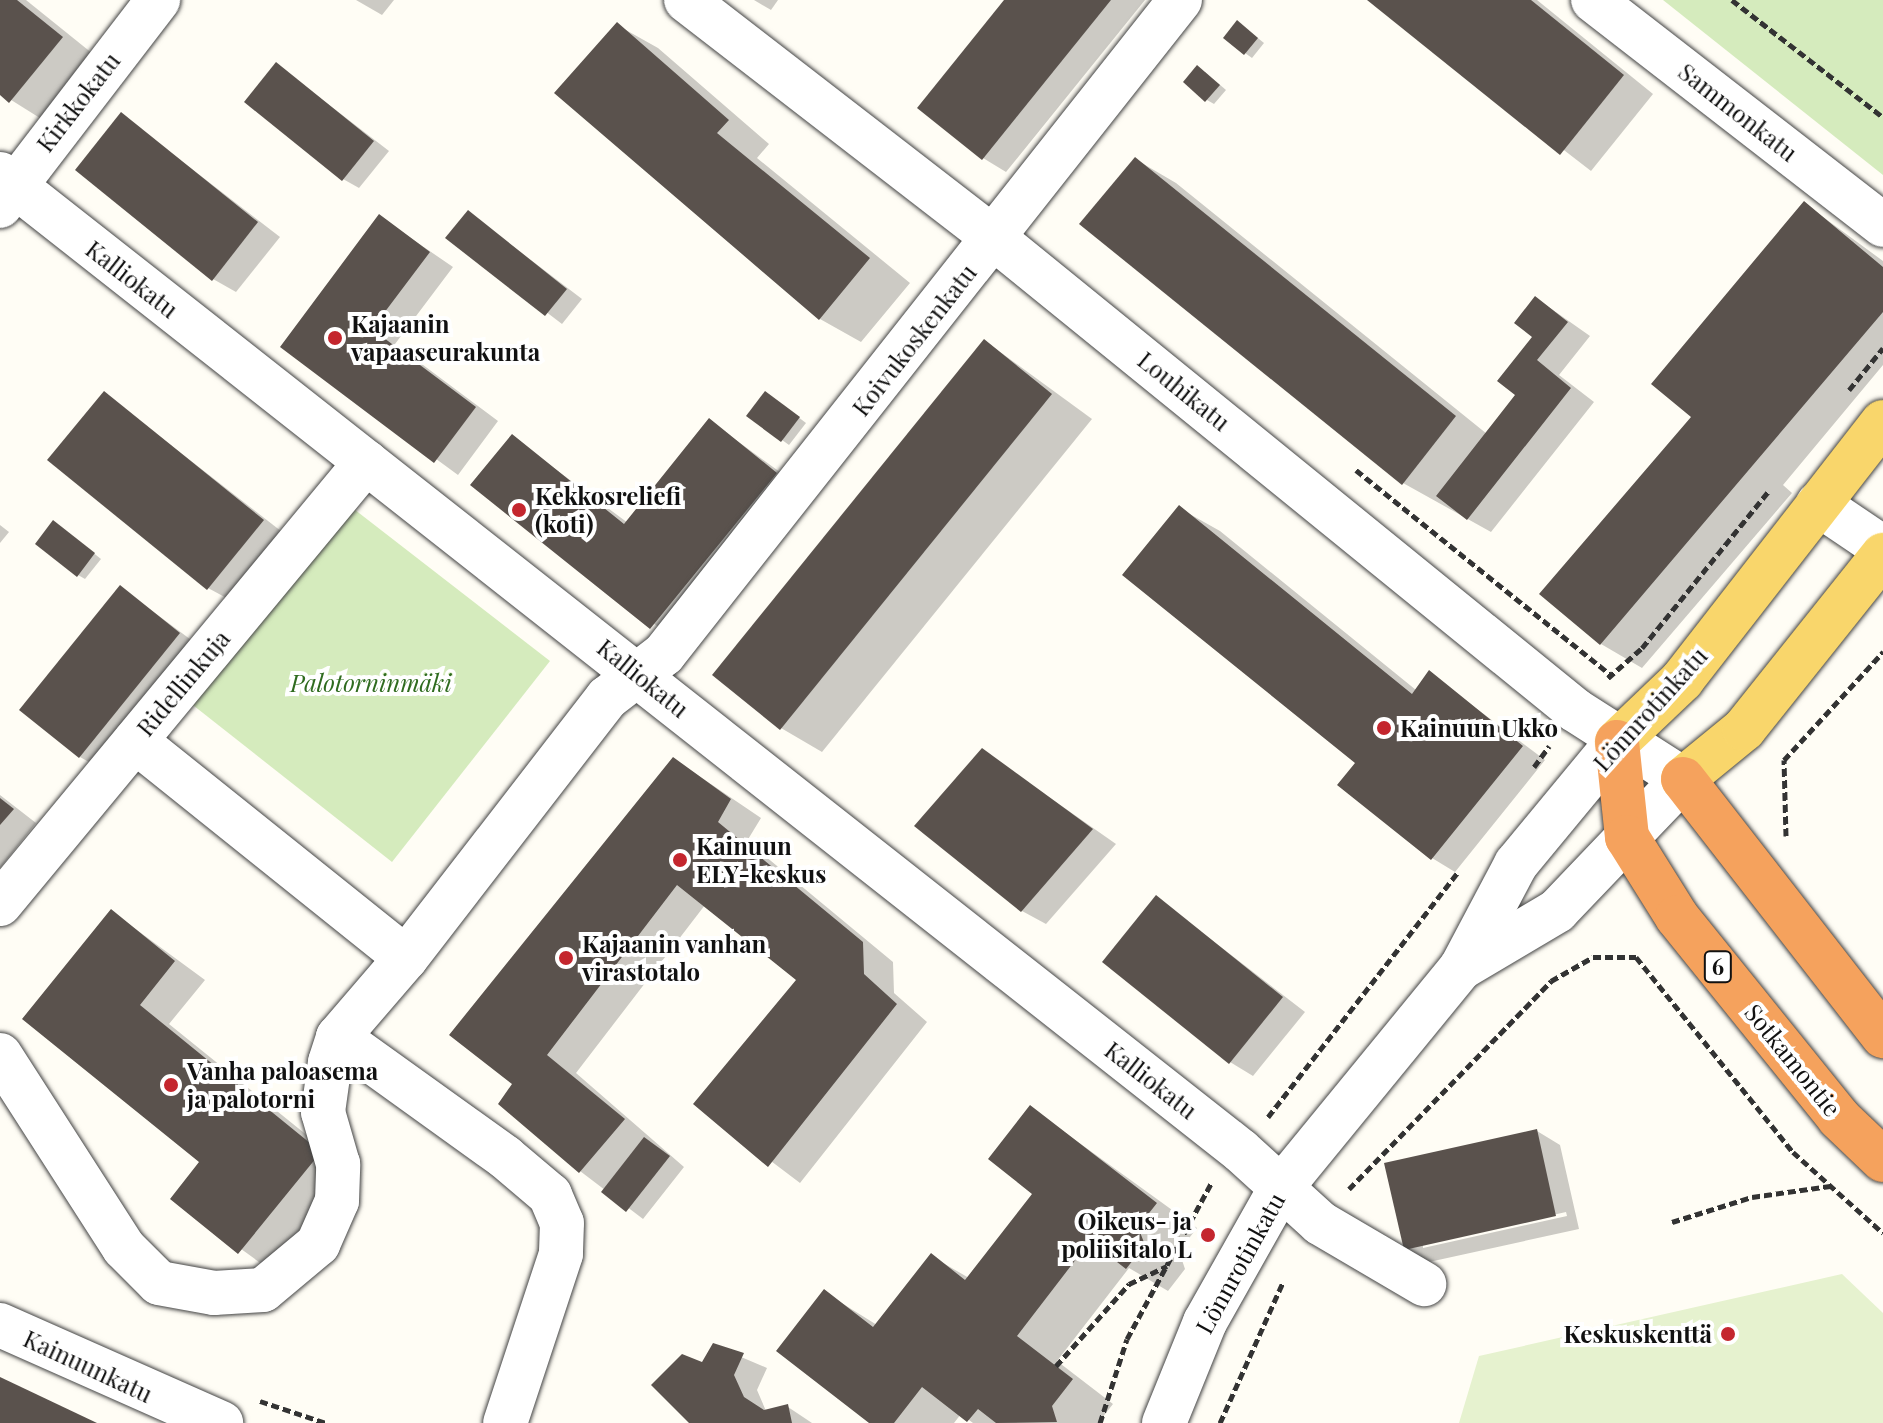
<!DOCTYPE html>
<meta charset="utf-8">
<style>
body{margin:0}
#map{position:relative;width:1883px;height:1423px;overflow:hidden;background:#fffdf5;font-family:"Playfair Display",serif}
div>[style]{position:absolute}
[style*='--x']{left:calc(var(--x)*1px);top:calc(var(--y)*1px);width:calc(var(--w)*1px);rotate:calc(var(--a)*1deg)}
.green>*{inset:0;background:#d5ebbd}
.pitch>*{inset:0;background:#e6f2cf}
.shadow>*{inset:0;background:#0003}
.building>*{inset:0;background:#5a524d}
.path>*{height:5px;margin-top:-2.5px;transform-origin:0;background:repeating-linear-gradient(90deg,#333 0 8px,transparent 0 12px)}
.roads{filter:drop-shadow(0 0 2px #444) drop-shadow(0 0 2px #444)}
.minor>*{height:44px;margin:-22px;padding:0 22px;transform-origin:22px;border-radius:22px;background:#fff}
.major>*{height:44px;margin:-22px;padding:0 22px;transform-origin:22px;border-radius:22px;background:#f9d66b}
.highway>*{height:44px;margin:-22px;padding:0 22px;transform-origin:22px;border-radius:22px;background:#f5a25d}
.dots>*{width:22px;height:22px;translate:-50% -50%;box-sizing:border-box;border:4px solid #fff;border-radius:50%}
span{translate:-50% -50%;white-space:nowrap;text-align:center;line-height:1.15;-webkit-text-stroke:8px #fff;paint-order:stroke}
.shield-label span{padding:2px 6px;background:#fff;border:2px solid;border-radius:6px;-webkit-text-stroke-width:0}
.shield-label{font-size:22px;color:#111;font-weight:700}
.street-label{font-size:24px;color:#111}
.poi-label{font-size:24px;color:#111;font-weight:700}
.left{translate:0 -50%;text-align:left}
.right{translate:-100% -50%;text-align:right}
.park-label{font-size:24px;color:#2f6b1f;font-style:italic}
</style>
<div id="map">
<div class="green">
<div style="clip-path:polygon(1663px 0,1883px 0,1883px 175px)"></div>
<div style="clip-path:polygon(350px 506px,550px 661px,392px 862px,189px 702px)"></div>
</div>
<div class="pitch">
<div style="clip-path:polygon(1842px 1274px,1883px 1313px,1883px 1423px,1459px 1423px,1479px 1356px)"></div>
</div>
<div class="shadow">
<div style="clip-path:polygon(0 0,26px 0,103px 62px,51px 125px,0 93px)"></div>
<div style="clip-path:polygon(356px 0,394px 0,382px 15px)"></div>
<div style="clip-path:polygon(754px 0,778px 0,771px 10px)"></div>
<div style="clip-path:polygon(1006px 0,1145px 0,1006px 172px,983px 158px)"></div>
<div style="clip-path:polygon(1370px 0,1537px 0,1653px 94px,1591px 171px)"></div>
<div style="clip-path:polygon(1238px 22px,1264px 43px,1252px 58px,1245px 53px)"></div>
<div style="clip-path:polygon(617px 25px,658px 48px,769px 144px,757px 158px,910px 283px,861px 342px,820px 319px,556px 93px)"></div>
<div style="clip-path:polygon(276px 64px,389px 151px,359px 188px,343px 179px)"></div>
<div style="clip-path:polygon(1205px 72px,1226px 90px,1214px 104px,1207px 100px)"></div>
<div style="clip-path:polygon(122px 115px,280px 237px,236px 292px,213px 279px)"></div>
<div style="clip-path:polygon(1135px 159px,1176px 183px,1487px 434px,1518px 395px,1535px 336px,1536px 298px,1590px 336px,1559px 375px,1594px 402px,1491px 532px,1403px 483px)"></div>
<div style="clip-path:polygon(1804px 203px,1883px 261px,1883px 365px,1783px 485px,1792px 493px,1642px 668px,1601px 644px)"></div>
<div style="clip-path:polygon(468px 212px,582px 299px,562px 324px,448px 237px)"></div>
<div style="clip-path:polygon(380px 217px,453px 267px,395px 344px,498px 421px,458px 475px,282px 346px)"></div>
<div style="clip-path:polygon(985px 341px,1092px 419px,822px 752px,781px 728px)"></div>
<div style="clip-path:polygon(104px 393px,286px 535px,232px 601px,208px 588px)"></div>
<div style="clip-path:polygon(773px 398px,806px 423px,789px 445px,749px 416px)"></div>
<div style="clip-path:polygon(710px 421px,806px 491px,682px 645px,473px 485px,512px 437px,628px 523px)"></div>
<div style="clip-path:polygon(1179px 508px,1220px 531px,1416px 690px,1429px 673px,1545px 760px,1455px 872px,1432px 858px,1357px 762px)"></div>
<div style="clip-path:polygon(0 525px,9px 532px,0 543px)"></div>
<div style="clip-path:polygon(61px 527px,101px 559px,85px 579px,78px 575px)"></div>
<div style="clip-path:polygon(120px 587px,202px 648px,103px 770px,80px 757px)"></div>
<div style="clip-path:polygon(983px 751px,1116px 844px,1046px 924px,1022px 911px)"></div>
<div style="clip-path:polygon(674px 759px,761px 818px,747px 841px,893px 962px,894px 993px,927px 1022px,800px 1183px,696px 1104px,799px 980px,705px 905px,576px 1073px,684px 1167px,643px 1219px,580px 1171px,515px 1084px)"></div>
<div style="clip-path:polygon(0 795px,36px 823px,0 868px)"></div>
<div style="clip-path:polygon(1156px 897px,1305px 1012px,1253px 1076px,1230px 1062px)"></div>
<div style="clip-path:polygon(111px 911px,205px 980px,169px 1024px,350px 1170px,270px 1270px,172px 1199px,202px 1162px,24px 1018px)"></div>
<div style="clip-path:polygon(1031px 1108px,1197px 1228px,1179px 1251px,1185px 1269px,1168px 1291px,1129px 1268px,1057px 1361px,1113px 1404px,1098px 1423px,973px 1423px,961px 1414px,954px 1423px,872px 1423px,824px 1292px,877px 1325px,931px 1256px,969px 1278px,1035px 1193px)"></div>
<div style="clip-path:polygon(evenodd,1537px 1131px,1560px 1145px,1579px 1229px,1429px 1262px,1405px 1249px,1537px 1131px,1566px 1212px,1567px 1216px,1423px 1248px,1423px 1244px,1566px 1212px)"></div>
<div style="clip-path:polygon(713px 1345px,767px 1368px,757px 1390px,766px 1411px,788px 1407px,812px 1423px,689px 1423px)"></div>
</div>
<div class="building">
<div style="clip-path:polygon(0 0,17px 0,63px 37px,9px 103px,0 95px)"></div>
<div style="clip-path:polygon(1004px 0,1111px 0,982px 160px,917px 108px)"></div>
<div style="clip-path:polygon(1367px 0,1531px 0,1624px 75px,1560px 155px)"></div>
<div style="clip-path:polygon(1237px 20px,1258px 38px,1244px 55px,1223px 38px)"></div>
<div style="clip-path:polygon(617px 22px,729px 120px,717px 133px,870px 258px,819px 320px,554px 93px)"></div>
<div style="clip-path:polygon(276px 62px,374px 141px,342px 181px,244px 102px)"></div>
<div style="clip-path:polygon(1197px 65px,1220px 85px,1205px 102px,1183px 82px)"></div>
<div style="clip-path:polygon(121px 112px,258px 222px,212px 281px,75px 170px)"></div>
<div style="clip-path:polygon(1135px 157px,1456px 416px,1402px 485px,1079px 224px)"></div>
<div style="clip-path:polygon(1804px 201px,1883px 267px,1883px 312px,1600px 645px,1539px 594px,1691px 417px,1651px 384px)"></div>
<div style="clip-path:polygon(468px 210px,567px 289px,545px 316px,445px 238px)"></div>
<div style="clip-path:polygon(379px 214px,430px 252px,372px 329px,476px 407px,434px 463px,280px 347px)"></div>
<div style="clip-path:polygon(1535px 296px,1568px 322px,1537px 360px,1571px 388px,1467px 520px,1436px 496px,1515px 395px,1497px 381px,1532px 337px,1514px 323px)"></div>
<div style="clip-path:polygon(984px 339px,1052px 394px,780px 730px,712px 675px)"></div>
<div style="clip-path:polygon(104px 391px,264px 520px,207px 590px,47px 460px)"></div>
<div style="clip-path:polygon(765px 391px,800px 417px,781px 442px,746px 416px)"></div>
<div style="clip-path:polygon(709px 418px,777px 473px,650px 629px,470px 485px,512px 434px,624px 524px)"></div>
<div style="clip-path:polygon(1179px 505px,1412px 694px,1429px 670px,1523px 746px,1431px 860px,1337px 785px,1355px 763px,1122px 575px)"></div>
<div style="clip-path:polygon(53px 520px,95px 553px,77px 577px,35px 544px)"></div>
<div style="clip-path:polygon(120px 585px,180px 633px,79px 758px,19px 710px)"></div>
<div style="clip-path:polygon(982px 748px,1093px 829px,1021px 912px,914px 826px)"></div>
<div style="clip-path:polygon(673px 757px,731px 799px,718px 822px,863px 942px,864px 974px,897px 1004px,768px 1167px,693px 1104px,796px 980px,677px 885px,547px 1055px,625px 1119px,579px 1173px,498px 1104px,512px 1084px,449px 1035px)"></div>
<div style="clip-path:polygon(0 798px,14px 809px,0 825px)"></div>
<div style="clip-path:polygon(1156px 895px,1283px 997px,1229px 1064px,1102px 962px)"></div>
<div style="clip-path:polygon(111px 909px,175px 961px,140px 1005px,321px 1152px,238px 1254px,170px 1199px,199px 1162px,22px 1019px)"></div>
<div style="clip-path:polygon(1030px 1105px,1157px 1203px,1138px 1227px,1145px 1245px,1126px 1269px,1090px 1241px,1017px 1336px,1073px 1379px,1052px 1406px,1057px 1422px,996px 1423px,978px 1409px,967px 1422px,922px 1387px,894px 1423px,869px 1423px,776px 1351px,824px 1289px,873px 1327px,931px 1253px,965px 1280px,1032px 1194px,988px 1159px)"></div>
<div style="clip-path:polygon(1537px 1129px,1556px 1216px,1404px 1250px,1384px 1163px)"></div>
<div style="clip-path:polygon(644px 1137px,670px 1156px,626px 1212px,601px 1192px)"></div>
<div style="clip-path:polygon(713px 1343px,744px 1353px,734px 1375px,744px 1397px,764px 1410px,788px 1404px,792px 1423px,689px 1423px,651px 1385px,682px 1354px,702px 1362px)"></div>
<div style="clip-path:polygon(0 1377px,97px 1423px,0 1423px)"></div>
</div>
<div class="path">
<div style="--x:1732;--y:0;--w:191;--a:37.8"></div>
<div style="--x:1849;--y:390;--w:54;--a:-51"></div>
<div style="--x:1356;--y:470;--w:327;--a:38.8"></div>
<div style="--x:1608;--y:678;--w:45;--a:-41.4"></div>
<div style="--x:1642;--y:648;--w:201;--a:-51.1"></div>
<div style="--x:1534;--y:767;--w:26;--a:-54"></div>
<div style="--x:1786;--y:836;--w:76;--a:-91.5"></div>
<div style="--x:1784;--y:760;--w:147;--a:-47.5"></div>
<div style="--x:1268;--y:1117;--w:310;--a:-52.2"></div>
<div style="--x:1349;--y:1189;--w:290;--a:-45.8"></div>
<div style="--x:1551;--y:981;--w:48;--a:-29.7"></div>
<div style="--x:1593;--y:957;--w:43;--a:0"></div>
<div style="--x:1636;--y:957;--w:250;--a:51.2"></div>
<div style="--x:1793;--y:1152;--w:121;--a:42"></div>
<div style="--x:1672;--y:1222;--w:84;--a:-17.4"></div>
<div style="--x:1752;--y:1197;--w:79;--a:-8"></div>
<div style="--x:1056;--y:1366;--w:110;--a:-48.3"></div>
<div style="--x:1129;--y:1284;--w:42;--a:-25.3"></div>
<div style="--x:260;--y:1401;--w:70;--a:18.4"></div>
<div style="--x:1100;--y:1423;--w:88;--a:-72.2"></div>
<div style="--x:1127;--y:1339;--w:179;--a:-61.6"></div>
<div style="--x:1220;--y:1423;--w:154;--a:-65.9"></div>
</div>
<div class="roads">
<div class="minor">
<div style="--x:686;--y:0;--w:391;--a:37.7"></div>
<div style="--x:995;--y:239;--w:747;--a:39.08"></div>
<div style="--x:1575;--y:710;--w:128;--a:32.6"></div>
<div style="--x:1683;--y:779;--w:182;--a:133.7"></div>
<div style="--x:1557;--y:911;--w:112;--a:149.3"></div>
<div style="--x:1593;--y:0;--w:367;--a:37.8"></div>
<div style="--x:0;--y:174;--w:1579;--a:38.21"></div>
<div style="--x:1241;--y:1151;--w:107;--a:42.3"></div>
<div style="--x:1320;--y:1223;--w:121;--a:30.4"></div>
<div style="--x:0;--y:206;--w:260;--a:-52.5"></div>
<div style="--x:1818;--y:504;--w:78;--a:34.1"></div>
<div style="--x:0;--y:904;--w:574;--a:-50.37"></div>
<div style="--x:406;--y:958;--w:329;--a:-52.3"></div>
<div style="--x:607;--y:698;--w:72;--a:-37.7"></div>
<div style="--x:664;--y:654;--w:833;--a:-51.73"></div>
<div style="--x:338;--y:1037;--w:206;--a:35.7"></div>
<div style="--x:505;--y:1157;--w:59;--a:40.2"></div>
<div style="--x:550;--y:1195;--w:30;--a:67"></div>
<div style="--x:562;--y:1223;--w:31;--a:92"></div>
<div style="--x:561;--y:1254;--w:178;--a:108.3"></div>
<div style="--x:0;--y:1055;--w:229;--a:57.3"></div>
<div style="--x:124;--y:1248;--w:49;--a:45"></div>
<div style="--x:159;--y:1283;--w:56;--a:10.3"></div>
<div style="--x:214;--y:1293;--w:49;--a:-3.5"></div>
<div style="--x:263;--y:1290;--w:72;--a:-39.9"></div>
<div style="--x:318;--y:1244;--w:47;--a:-66.2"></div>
<div style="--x:337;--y:1201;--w:37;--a:-88"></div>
<div style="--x:338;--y:1164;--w:54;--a:-106.1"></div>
<div style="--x:323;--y:1112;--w:50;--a:-82"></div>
<div style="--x:330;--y:1062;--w:26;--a:-72"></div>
<div style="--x:338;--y:1037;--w:104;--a:-49.3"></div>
<div style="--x:406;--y:958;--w:347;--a:-141.3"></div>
<div style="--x:0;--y:1325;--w:242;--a:23.9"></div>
<div style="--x:1164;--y:1423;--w:109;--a:-67.9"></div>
<div style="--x:1205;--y:1322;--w:153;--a:-60.6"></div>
<div style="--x:1280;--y:1189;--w:286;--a:-50.7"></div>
<div style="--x:1461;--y:968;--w:118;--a:-62.1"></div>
<div style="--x:1516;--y:864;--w:158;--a:-50.4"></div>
</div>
<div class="major">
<div style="--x:1617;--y:742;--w:90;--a:-43.6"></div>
<div style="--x:1682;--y:680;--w:327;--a:-52.1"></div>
<div style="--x:1683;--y:779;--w:79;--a:-39.3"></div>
<div style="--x:1744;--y:729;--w:223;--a:-51.4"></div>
</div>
<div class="highway">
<div style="--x:1617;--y:742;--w:96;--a:84"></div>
<div style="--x:1627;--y:837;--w:94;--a:58"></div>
<div style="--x:1677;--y:917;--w:258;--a:51.1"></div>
<div style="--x:1839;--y:1118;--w:61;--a:43.7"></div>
<div style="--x:1683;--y:779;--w:326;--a:52.1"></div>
</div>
</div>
<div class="dots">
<div style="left:335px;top:338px;background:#c4262e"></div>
<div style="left:519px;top:510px;background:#c4262e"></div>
<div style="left:1384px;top:728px;background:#c4262e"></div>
<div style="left:680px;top:860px;background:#c4262e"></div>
<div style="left:566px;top:958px;background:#c4262e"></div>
<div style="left:171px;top:1085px;background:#c4262e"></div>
<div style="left:1208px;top:1235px;background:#c4262e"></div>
<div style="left:1728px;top:1334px;background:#c4262e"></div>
</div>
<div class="shield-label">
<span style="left:1718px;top:967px">6</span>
</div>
<div class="street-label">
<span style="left:78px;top:102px;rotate:-52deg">Kirkkokatu</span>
<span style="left:1738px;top:112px;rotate:38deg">Sammonkatu</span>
<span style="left:132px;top:279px;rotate:38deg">Kalliokatu</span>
<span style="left:914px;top:340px;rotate:-52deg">Koivukoskenkatu</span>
<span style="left:1184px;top:391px;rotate:39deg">Louhikatu</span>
<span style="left:643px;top:678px;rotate:39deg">Kalliokatu</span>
<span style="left:183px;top:683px;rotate:-50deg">Ridellinkuja</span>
<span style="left:1650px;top:709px;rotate:-48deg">Lönnrotinkatu</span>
<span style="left:1793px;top:1060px;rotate:51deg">Sotkamontie</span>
<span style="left:1151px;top:1080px;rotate:38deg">Kalliokatu</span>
<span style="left:1240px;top:1263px;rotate:-61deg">Lönnrotinkatu</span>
<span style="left:88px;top:1366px;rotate:25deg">Kainuunkatu</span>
</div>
<div class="poi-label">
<span class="left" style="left:351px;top:338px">Kajaanin<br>vapaaseurakunta</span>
<span class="left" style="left:535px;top:510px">Kekkosreliefi<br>(koti)</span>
<span class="left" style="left:1400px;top:728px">Kainuun Ukko</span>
<span class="left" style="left:696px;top:860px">Kainuun<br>ELY-keskus</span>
<span class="left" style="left:582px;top:958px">Kajaanin vanhan<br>virastotalo</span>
<span class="left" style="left:187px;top:1085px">Vanha paloasema<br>ja palotorni</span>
<span class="right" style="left:1192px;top:1235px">Oikeus- ja<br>poliisitalo L</span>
<span class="right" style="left:1712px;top:1334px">Keskuskenttä</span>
</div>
<div class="park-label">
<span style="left:371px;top:683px">Palotorninmäki</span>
</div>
</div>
